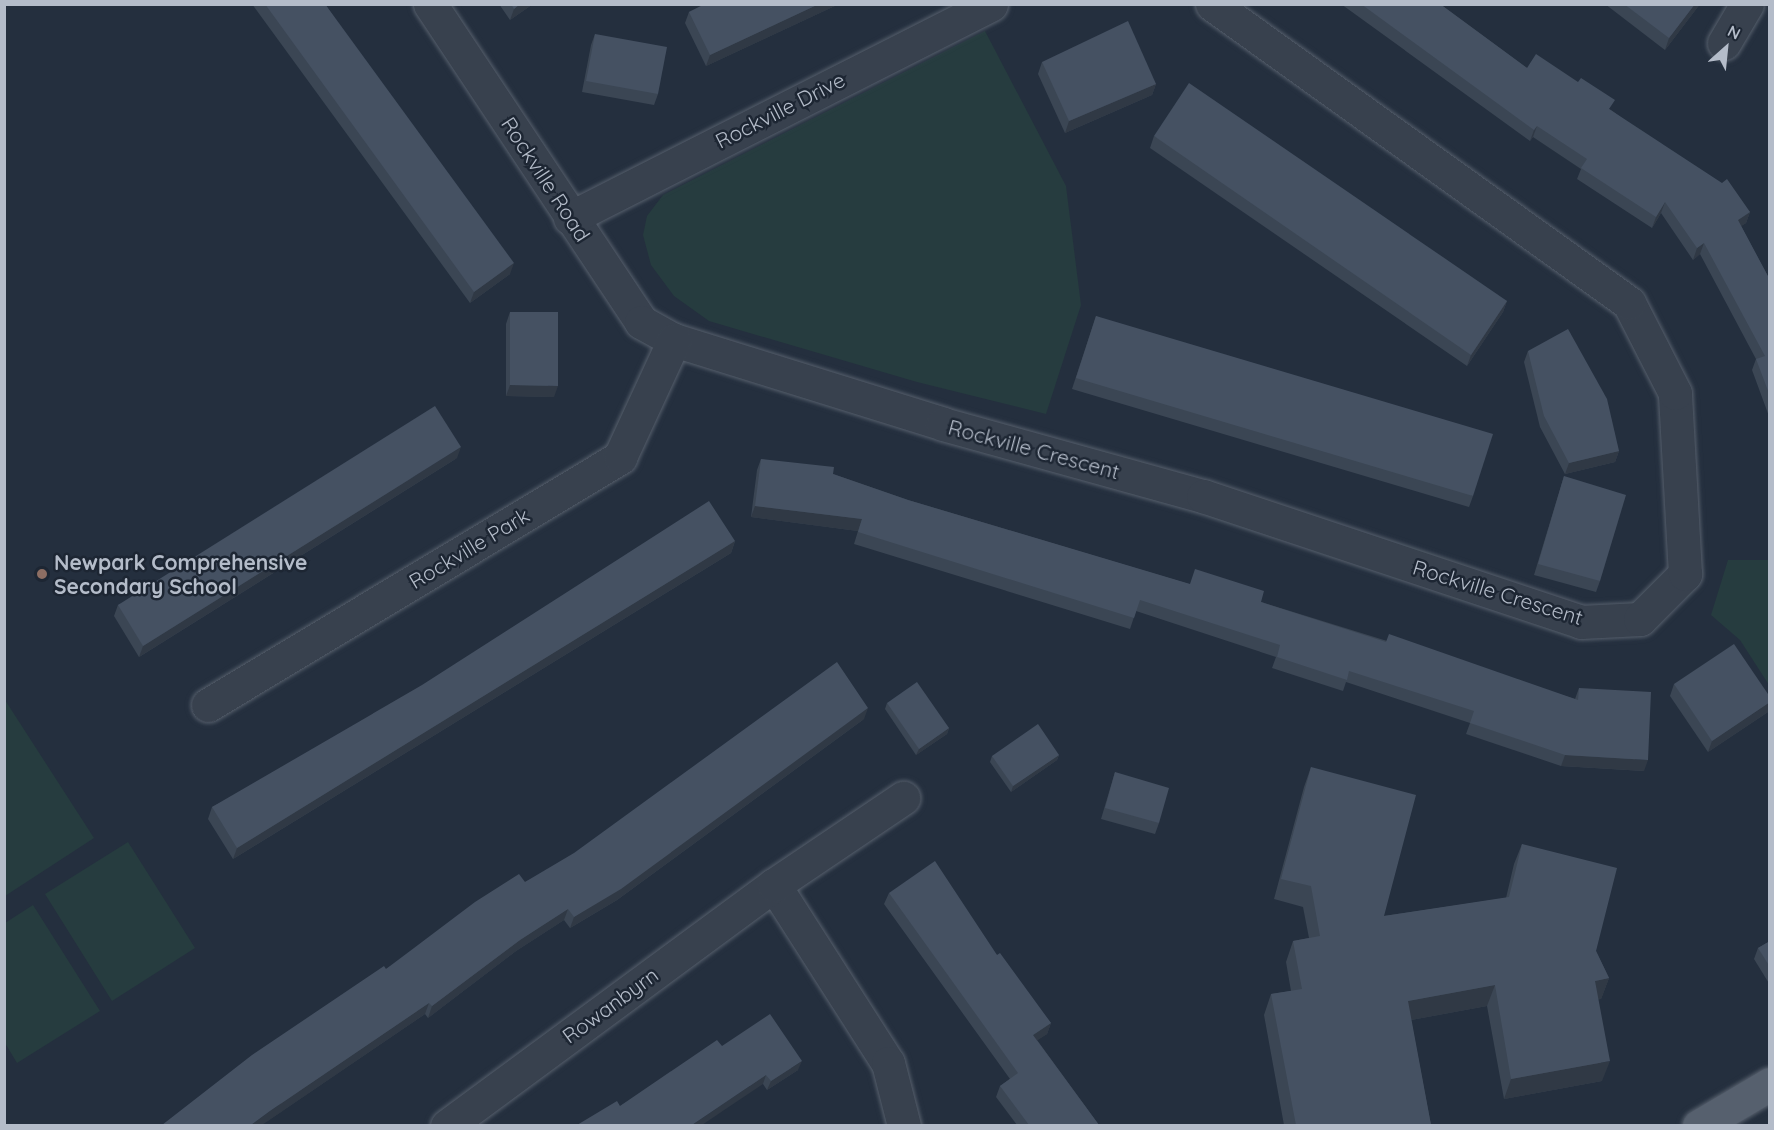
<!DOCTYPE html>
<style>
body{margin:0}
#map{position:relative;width:1774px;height:1130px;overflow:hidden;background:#242f3e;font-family:Quicksand,sans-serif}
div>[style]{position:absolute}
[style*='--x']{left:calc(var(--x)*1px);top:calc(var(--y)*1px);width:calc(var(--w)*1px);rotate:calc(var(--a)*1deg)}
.green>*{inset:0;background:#263c3f}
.roads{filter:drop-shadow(0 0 2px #565f6c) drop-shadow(0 0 2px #565f6c)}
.minor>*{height:33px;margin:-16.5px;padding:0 16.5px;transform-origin:16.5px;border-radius:16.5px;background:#38414e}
.major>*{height:33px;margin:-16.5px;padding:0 16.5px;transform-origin:16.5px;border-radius:16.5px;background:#56606e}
.wall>*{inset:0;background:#3b4654}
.shaded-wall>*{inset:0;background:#303945}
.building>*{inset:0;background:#455162}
.dots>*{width:16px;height:16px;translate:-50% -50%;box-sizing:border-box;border:3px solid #1d2633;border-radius:50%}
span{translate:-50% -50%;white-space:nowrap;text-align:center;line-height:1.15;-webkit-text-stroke:5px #1d2633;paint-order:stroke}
.street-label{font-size:21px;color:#b4bcc9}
.poi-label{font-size:21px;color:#b4bcc9;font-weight:700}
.left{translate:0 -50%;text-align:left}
.frame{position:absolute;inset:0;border:6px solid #b4bcc9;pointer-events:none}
.north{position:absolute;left:1696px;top:18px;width:60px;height:60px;-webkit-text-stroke:4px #1d2633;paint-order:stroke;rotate:27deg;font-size:16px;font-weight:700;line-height:24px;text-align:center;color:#b4bcc9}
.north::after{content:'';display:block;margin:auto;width:21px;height:27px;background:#b4bcc9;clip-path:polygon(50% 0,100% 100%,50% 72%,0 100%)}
</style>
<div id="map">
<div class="green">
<div style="clip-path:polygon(985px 31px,1066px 186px,1081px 305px,1046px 414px,917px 382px,709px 321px,674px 296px,651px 265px,643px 235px,647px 216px,663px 195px)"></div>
<div style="clip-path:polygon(1728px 560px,1769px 560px,1769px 685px,1740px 640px,1711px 615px)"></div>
<div style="clip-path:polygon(5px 700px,94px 838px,5px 896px,4px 896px)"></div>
<div style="clip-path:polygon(128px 842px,195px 948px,112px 1001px,45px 894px)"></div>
<div style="clip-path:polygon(33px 905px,100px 1011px,17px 1063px,5px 1043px,5px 923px)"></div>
</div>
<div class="roads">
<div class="minor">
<div style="--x:430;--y:4;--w:382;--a:56.4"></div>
<div style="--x:641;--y:322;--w:38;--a:29"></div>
<div style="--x:674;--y:340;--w:282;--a:17.3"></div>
<div style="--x:943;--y:424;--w:270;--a:15.5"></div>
<div style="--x:1203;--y:496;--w:398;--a:18.4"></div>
<div style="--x:1581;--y:622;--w:59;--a:-2.9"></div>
<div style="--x:1640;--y:619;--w:64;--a:-45"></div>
<div style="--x:1685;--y:574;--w:181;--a:-93.2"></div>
<div style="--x:1675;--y:393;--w:101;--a:-117.1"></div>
<div style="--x:1629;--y:303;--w:513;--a:-144.36"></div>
<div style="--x:1724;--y:43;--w:45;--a:-59.5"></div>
<div style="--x:570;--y:218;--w:472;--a:-26.9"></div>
<div style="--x:208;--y:705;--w:481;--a:-31"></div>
<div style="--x:620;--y:457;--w:129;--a:-65.2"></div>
<div style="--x:774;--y:885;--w:211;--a:57.4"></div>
<div style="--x:888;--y:1063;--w:65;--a:75.7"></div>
<div style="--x:447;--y:1126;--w:406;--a:-36.4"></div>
<div style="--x:774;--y:885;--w:156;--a:-34"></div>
</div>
<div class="major">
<div style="--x:1699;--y:1126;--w:82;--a:-30.6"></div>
</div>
</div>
<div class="wall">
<div style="clip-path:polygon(252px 4px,325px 4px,510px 274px,470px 303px)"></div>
<div style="clip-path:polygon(499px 4px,533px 4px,510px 20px)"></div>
<div style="clip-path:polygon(705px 4px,839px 4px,706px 66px,685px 23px,689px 12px)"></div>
<div style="clip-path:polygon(1341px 4px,1440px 4px,1527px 68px,1611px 110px,1750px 212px,1746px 223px,1741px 226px,1770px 280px,1770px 419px,1752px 370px,1756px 359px,1700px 254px,1693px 260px,1661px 213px,1652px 228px,1577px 179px,1581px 169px,1533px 137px,1530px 141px)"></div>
<div style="clip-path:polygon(1605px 4px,1700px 4px,1665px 50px)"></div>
<div style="clip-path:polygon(595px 34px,658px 94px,654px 105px,582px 92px,591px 45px)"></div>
<div style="clip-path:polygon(1042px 62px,1156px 84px,1152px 95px,1065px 133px,1038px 74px)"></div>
<div style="clip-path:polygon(1154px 136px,1507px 301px,1503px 312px,1467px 366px,1150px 148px)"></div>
<div style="clip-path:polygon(510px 312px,554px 397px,506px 396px,506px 324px)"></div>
<div style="clip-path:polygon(1096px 316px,1473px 496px,1469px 507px,1072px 389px)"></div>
<div style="clip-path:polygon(1528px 351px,1619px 451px,1615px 462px,1565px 474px,1540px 427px,1524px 362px)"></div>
<div style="clip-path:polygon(457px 458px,139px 657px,114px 616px,118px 605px)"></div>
<div style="clip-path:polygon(761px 459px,833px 474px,908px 500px,1189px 584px,1261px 602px,1575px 699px,1579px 688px,1644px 771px,1561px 766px,1466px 734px,1470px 723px,1346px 682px,1343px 691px,1272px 668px,1276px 657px,1136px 611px,1130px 629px,854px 544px,858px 531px,751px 517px,757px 470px)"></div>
<div style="clip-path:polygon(1564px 476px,1600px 581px,1596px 592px,1534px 575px)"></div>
<div style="clip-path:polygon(735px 541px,731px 553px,233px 859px,208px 819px,212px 807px)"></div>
<div style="clip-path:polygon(1674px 684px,1770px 697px,1770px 707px,1768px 712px,1708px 752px,1670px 696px)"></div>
<div style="clip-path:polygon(887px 703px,949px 728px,947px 734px,916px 755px,885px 709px)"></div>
<div style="clip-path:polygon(864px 719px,617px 900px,570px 928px,564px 920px,516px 951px,428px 1018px,425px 1014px,266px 1122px,386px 969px,525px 882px)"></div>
<div style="clip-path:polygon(1059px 755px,1057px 760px,1011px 792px,990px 762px,992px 756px)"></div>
<div style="clip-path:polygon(1311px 767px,1384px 916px,1506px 898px,1514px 864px,1522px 844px,1596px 951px,1609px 978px,1601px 999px,1598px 999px,1602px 1081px,1504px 1099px,1487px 1006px,1411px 1020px,1431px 1125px,1284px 1125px,1264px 1015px,1271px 994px,1291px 991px,1286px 962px,1293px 941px,1309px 938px,1303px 907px,1274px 899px,1304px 787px)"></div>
<div style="clip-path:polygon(1115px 772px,1159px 823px,1155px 834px,1101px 819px)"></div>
<div style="clip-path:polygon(889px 893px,997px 955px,1051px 1023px,1047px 1034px,1037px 1040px,1099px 1125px,1017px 1125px,996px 1097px,1000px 1086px,1010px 1079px,884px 904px)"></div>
<div style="clip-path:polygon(1770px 941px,1770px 985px,1754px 959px,1758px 948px)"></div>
<div style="clip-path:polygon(722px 1046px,798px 1070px,767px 1090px,763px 1084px,620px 1106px)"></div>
</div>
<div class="shaded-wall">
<div style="clip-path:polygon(520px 4px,533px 4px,510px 20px,514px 9px)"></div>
<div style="clip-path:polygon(819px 4px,839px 4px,706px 66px,710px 55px)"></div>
<div style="clip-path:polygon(1695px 4px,1700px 4px,1665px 50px,1669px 38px)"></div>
<div style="clip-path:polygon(1156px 84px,1152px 95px,1065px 133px,1069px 121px)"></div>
<div style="clip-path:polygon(1537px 126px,1533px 137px,1530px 141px,1534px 130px)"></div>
<div style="clip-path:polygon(1665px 202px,1661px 213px,1652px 228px,1656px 217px)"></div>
<div style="clip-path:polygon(1750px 212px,1746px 223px,1734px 231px,1738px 220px)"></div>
<div style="clip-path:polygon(1704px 243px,1700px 254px,1693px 260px,1697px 248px)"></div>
<div style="clip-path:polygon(514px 263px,510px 274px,470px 303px,474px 292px)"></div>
<div style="clip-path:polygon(1507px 301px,1503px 312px,1467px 366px,1471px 355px)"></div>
<div style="clip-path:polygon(510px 385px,558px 386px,554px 397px,506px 396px)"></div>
<div style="clip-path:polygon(461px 447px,457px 458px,139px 657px,143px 646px)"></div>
<div style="clip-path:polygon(1619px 451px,1615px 462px,1565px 474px,1569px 463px)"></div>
<div style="clip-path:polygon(755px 506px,862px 519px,858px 531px,751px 517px)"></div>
<div style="clip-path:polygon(735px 541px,731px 553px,233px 859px,237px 848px)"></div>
<div style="clip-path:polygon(1770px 702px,1770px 707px,1768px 712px,1708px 752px,1712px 741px)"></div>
<div style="clip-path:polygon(868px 708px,864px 719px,617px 900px,570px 928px,574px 917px)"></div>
<div style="clip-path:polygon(949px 728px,947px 734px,916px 755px,919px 749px)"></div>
<div style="clip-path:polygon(1059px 755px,1057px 760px,1011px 792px,1013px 786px)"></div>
<div style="clip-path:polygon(1565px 755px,1648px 760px,1644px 771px,1561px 766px)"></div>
<div style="clip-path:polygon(568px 909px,564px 920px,516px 951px,428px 1018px,432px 1006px,520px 940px)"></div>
<div style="clip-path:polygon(1609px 978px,1601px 999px,1588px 1002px,1595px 981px)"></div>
<div style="clip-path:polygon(1495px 985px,1487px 1006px,1400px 1022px,1408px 1001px)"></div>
<div style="clip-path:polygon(429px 1003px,425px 1014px,262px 1125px,251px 1125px,270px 1111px)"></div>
<div style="clip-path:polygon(1051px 1023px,1047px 1034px,1029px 1046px,1033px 1035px)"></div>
<div style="clip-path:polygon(802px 1061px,798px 1070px,767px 1090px,771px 1081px)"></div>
<div style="clip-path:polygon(1610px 1061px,1602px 1081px,1504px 1099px,1511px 1079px)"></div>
<div style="clip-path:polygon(766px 1075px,763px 1084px,702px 1125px,692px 1125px)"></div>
</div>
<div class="building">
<div style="clip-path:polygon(265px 4px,325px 4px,514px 263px,474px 292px)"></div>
<div style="clip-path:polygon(511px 4px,520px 4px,514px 9px)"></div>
<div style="clip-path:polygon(705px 4px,819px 4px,710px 55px,689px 12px)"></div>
<div style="clip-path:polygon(1361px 4px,1440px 4px,1527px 68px,1536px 54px,1578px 82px,1581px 78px,1615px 100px,1609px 109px,1722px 183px,1727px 179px,1750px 212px,1738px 220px,1770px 280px,1770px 396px,1756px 359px,1765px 356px,1704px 243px,1697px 248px,1665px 202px,1656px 217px,1581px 168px,1587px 159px,1537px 126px,1534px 130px)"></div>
<div style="clip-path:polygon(1624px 4px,1695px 4px,1669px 38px)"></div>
<div style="clip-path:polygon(1128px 21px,1156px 84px,1069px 121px,1042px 62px)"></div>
<div style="clip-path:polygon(595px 34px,667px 47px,658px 94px,586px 81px)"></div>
<div style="clip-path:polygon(1189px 83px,1507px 301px,1471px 355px,1154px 136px)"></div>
<div style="clip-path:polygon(510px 312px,558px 312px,558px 386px,510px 385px)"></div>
<div style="clip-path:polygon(1096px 316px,1493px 434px,1473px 496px,1076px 378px)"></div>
<div style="clip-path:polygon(1568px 329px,1607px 399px,1619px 451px,1569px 463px,1544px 416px,1528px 351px)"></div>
<div style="clip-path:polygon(435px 406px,461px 447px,143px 646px,118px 605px)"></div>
<div style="clip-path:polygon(761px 459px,834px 467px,833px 474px,908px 500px,1190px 584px,1195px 569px,1264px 591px,1261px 602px,1386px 642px,1389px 634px,1578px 700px,1579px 688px,1651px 692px,1648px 760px,1565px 755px,1470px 723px,1474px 711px,1349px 671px,1347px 680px,1277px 657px,1280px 645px,1140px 600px,1134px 618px,858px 532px,862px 519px,755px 506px)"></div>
<div style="clip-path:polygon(1564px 476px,1626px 495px,1600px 581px,1538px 564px)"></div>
<div style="clip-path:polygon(709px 501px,735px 541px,237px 848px,212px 807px,422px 685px)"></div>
<div style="clip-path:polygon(1734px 644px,1770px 697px,1770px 702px,1712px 741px,1674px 684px)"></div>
<div style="clip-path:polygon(837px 662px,868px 708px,621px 889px,574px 917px,568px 909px,520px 940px,432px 1006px,429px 1003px,270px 1111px,251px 1125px,162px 1125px,252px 1055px,384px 966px,386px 969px,475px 902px,519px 874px,525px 882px,574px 853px)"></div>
<div style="clip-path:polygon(917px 682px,949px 728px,919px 749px,887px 703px)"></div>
<div style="clip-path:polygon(1038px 724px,1059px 755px,1013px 786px,992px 756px)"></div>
<div style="clip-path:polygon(1311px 767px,1416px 795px,1384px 916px,1509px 897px,1522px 844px,1617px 868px,1596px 951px,1609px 978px,1595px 981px,1610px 1061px,1511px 1079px,1495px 985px,1408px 1001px,1431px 1125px,1296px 1125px,1271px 994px,1302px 989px,1293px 941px,1320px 936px,1311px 886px,1281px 879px)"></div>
<div style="clip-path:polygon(1115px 772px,1169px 788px,1159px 823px,1105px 808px)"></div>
<div style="clip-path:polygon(935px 861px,997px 955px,1000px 953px,1051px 1023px,1033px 1035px,1099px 1125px,1029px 1125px,1000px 1086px,1018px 1073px,889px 893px)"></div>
<div style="clip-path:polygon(1770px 941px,1770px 967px,1758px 948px)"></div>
<div style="clip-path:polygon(770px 1014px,802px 1061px,771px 1081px,766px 1075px,692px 1125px,577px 1125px,617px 1101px,620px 1106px,717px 1040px,722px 1046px)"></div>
</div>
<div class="dots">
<div style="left:42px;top:574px;background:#8d6e63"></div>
</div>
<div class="street-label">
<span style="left:780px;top:110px;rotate:-27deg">Rockville Drive</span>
<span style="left:546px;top:179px;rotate:57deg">Rockville Road</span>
<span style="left:1034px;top:449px;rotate:15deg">Rockville Crescent</span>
<span style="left:469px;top:548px;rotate:-31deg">Rockville Park</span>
<span style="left:1498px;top:592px;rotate:17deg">Rockville Crescent</span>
<span style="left:610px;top:1005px;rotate:-36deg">Rowanbyrn</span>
</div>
<div class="poi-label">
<span class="left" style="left:54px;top:574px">Newpark Comprehensive<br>Secondary School</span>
</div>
<div class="frame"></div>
<div class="north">N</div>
</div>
